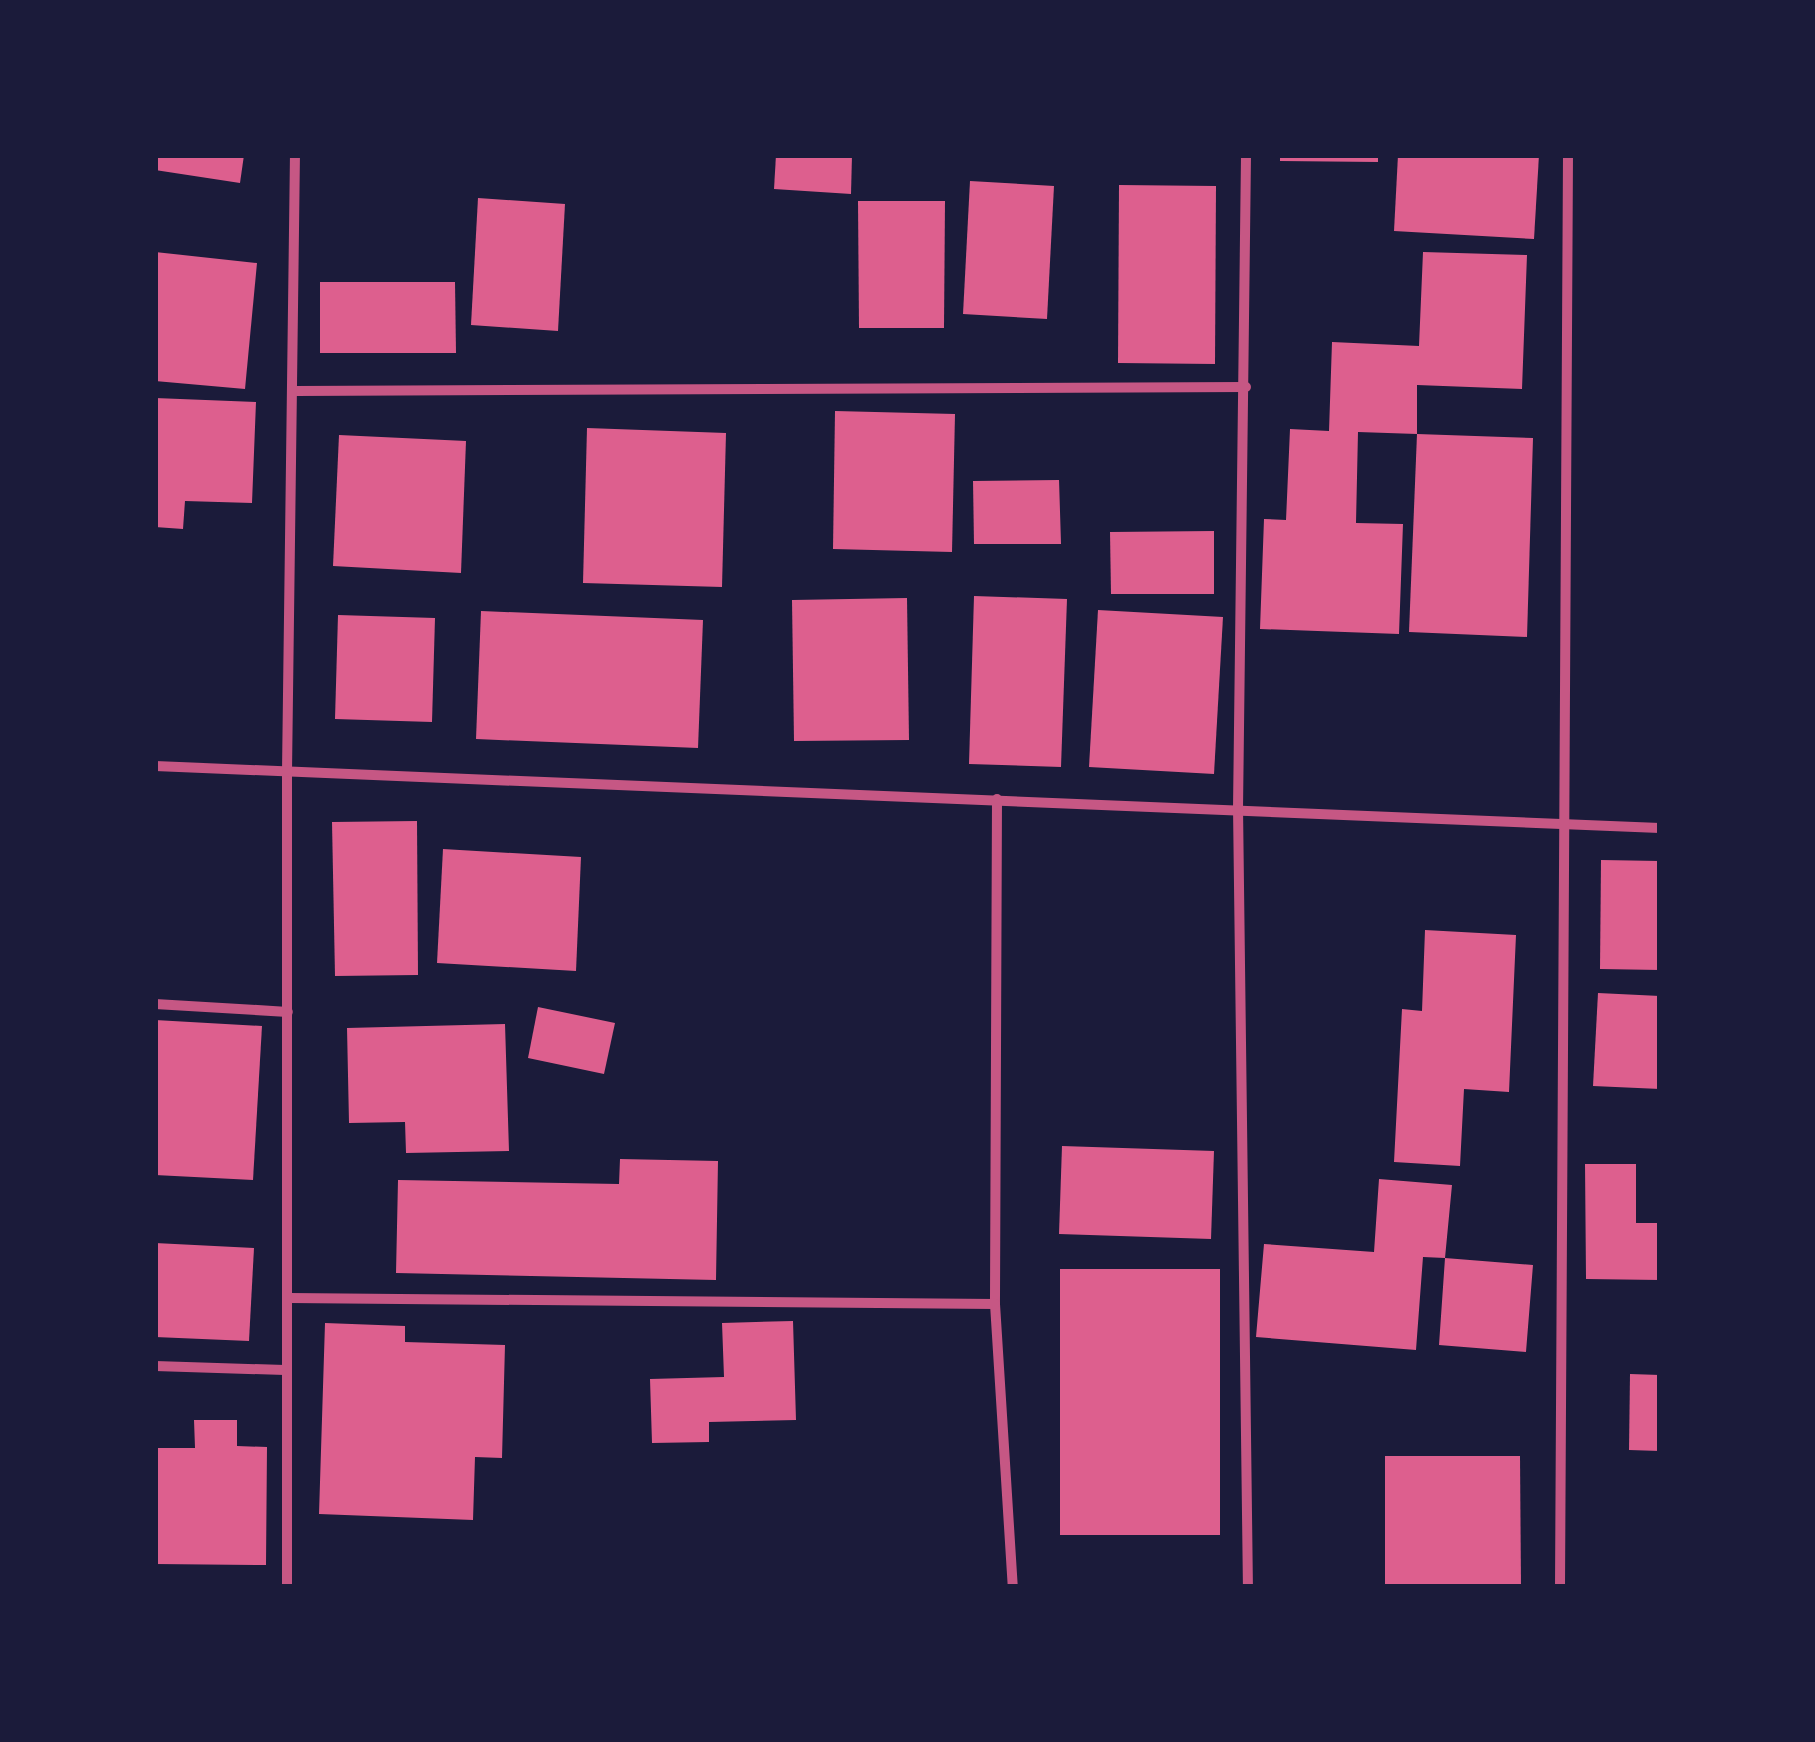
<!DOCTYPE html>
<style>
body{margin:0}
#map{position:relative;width:1815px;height:1742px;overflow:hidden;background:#1b1b3a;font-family:Signika,sans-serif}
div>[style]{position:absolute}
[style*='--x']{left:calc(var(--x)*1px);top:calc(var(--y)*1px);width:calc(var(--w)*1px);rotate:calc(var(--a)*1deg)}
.building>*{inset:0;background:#dd5f8e}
.minor>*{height:10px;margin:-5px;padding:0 5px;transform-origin:5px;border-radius:5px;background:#c65784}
span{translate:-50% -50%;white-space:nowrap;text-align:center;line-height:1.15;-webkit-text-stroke:10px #1b1b3a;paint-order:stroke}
.frame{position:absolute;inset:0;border:158px solid #1b1b3a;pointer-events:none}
</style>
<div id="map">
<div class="building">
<div style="clip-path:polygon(155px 155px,244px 155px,240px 183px,155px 170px)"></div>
<div style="clip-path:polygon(776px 155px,852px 155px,851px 194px,774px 189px)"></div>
<div style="clip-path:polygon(1280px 155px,1378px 155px,1378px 162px,1280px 161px)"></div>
<div style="clip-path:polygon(1398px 155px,1539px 155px,1534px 239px,1394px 231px)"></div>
<div style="clip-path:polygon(970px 181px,1054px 186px,1047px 319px,963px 314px)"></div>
<div style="clip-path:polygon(1119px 185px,1216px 186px,1215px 364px,1118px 363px)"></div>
<div style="clip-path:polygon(478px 198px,565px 204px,558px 331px,471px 325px)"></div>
<div style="clip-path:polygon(858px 201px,945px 201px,944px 328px,859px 328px)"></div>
<div style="clip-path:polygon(155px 252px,257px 263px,245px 389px,155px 381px)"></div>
<div style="clip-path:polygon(1423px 252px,1527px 255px,1522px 389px,1417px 385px,1417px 434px,1358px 432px,1356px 523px,1403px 524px,1399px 634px,1260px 629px,1264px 519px,1286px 520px,1290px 429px,1329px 431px,1332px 342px,1419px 346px)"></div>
<div style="clip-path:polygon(320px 282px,455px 282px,456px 353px,320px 353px)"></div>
<div style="clip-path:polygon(155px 398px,256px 402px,252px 503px,185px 501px,183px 529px,155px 527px)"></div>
<div style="clip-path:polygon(835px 411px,955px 414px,952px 552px,833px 549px)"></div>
<div style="clip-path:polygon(587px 428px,726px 433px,722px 587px,583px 583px)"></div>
<div style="clip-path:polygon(1417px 434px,1533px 438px,1527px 637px,1409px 632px)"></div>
<div style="clip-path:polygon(339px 435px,466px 441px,461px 573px,333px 566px)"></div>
<div style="clip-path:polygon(1059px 480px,1061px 544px,974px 544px,973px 481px)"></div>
<div style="clip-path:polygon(1214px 531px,1214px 594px,1111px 594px,1110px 532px)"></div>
<div style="clip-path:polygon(974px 596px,1067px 599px,1061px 767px,969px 764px)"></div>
<div style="clip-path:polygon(907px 598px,909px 740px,794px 741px,792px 600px)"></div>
<div style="clip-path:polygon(1098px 610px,1223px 617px,1214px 774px,1089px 767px)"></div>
<div style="clip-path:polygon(481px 611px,703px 620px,698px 748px,476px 739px)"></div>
<div style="clip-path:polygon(338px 615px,435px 618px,432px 722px,335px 719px)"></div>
<div style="clip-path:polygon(417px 821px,418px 975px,335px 976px,332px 822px)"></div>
<div style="clip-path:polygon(443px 849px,581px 857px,576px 971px,437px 963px)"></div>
<div style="clip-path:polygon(1601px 860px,1660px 861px,1660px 970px,1600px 969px)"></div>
<div style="clip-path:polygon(1425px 930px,1516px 935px,1509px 1092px,1464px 1089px,1460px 1166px,1394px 1162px,1402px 1009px,1422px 1011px)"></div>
<div style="clip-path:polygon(1598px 993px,1660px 996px,1660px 1089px,1593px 1086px)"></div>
<div style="clip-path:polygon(538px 1007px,615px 1023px,604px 1074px,528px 1058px)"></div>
<div style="clip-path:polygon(155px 1020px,262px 1026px,253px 1180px,155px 1175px)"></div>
<div style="clip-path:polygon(505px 1024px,509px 1151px,406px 1153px,405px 1122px,349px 1123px,347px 1028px)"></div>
<div style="clip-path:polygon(1062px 1146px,1214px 1151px,1211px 1239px,1059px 1234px)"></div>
<div style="clip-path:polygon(620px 1159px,718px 1161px,716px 1280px,396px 1273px,398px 1180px,619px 1184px)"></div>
<div style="clip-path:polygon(1585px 1164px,1636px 1164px,1636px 1223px,1660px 1223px,1660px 1280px,1586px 1279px)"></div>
<div style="clip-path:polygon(1379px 1179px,1452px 1185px,1445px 1258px,1533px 1265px,1526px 1352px,1439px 1345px,1445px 1258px,1423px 1257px,1416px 1350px,1256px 1337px,1264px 1244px,1374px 1252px)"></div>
<div style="clip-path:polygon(155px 1243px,254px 1248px,249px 1341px,155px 1337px)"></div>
<div style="clip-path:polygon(1060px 1269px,1220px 1269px,1220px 1535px,1060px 1535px)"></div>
<div style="clip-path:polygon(793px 1321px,796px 1420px,709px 1422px,709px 1442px,652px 1443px,650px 1379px,724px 1377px,722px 1323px)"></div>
<div style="clip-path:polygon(325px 1323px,405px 1326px,405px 1342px,505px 1345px,502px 1458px,475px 1457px,473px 1520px,319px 1514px)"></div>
<div style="clip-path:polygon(1630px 1374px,1660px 1375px,1660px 1451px,1629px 1450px)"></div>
<div style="clip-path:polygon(194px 1420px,237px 1420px,237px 1446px,267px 1447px,266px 1565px,155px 1564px,155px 1448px,195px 1448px)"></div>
<div style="clip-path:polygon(1385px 1456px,1520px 1456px,1521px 1587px,1385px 1587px)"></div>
</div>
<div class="minor">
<div style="--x:1246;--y:155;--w:652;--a:90.7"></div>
<div style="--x:1238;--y:807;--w:780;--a:89.27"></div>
<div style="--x:295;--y:391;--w:951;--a:-0.24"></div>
<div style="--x:155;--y:766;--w:1506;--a:2.36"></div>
<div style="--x:997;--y:799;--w:505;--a:90.23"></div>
<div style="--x:995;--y:1304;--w:284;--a:86.4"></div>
<div style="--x:155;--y:1004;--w:133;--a:3.4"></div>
<div style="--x:289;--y:1298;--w:706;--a:0.49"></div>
<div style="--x:155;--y:1366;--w:130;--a:1.8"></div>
<div style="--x:287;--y:1587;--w:815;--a:-90"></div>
<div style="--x:287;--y:772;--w:617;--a:-89.26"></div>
<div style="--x:1560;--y:1587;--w:1432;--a:-89.68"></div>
</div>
<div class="frame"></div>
</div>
